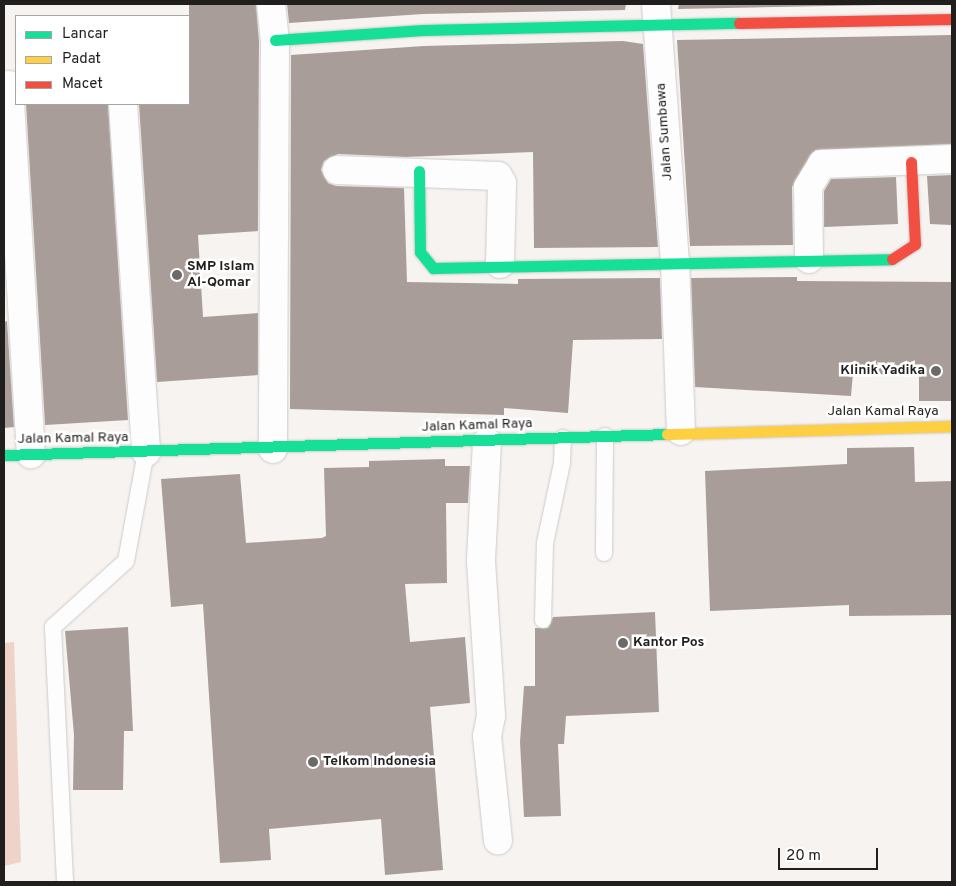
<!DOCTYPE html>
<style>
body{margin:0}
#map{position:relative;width:956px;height:886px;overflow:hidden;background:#f6f3f1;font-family:Overpass,sans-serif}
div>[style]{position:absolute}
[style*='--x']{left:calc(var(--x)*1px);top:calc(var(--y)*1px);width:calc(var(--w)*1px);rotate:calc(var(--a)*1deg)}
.green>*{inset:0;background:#efd3c9}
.building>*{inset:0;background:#a89d98}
.roads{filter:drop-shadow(0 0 1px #cdcbca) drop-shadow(0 0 1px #cdcbca)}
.lane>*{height:16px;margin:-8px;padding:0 8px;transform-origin:8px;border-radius:8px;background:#fefdfd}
.street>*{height:28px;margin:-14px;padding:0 14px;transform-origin:14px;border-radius:14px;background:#fefdfd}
.fast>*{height:11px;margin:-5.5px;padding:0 5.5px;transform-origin:5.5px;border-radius:5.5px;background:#16e098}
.slow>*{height:11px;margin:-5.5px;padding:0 5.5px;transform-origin:5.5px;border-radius:5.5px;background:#ffcf43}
.jam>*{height:11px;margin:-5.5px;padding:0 5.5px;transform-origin:5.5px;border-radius:5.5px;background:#f24e42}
.dots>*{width:14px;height:14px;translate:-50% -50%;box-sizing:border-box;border:2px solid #fff;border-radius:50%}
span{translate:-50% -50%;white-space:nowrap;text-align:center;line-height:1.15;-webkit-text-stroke:5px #fff;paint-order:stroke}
.street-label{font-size:14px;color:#211f1e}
.poi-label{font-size:14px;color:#211f1e;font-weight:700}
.left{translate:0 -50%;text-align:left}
.right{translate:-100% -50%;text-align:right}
.frame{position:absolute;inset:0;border:5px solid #211f1e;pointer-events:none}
.legend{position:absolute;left:15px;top:15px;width:175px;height:90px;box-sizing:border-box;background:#fff;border:1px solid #a6a5a5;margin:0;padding:6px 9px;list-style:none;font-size:15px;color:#211f1e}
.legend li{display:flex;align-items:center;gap:10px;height:25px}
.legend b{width:25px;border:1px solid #a6a5a5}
.scale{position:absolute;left:778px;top:848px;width:100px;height:22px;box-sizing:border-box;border:2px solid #211f1e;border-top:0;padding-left:6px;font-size:15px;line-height:18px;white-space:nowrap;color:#211f1e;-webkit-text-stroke:4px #fff;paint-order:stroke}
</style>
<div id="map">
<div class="green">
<div style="clip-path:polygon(14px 642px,21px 862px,4px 866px,4px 643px)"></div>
</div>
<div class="building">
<div style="clip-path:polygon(189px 4px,256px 4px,259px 41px,258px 231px,198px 235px,203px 317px,258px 313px,258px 375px,157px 382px,139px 104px,189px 104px)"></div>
<div style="clip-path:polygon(287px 4px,626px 4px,625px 10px,423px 14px,289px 23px)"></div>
<div style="clip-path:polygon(679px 4px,934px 4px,678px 9px)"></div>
<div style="clip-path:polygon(952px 35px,952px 144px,815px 150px,792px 187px,793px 245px,690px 246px,677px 40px)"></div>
<div style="clip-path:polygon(623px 41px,643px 44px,658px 247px,534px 248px,533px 152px,406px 157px,338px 154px,324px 161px,321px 170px,328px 183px,336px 186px,404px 188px,407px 282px,518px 284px,518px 279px,660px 278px,662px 339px,573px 340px,568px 413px,504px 408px,504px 415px,290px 409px,291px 55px,424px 46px)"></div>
<div style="clip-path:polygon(26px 104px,108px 104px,128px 420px,45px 425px)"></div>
<div style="clip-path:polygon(952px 175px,952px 225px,930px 224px,927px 176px)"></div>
<div style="clip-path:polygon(896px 177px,898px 224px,824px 227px,824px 191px,831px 179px)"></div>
<div style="clip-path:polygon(797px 277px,797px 281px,952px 282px,952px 401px,919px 401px,919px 376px,853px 373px,851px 396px,695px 387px,691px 278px)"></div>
<div style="clip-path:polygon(7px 321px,14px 427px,4px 428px,4px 322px)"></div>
<div style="clip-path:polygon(914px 447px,915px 482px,952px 481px,952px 615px,849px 616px,849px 605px,710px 611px,705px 471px,847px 464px,847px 448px)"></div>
<div style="clip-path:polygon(445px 459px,445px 466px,470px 466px,468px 503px,446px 503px,447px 583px,405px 584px,410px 642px,465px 637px,470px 703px,430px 707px,443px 870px,385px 875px,381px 819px,269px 829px,271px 860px,220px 863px,203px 604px,171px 607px,161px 479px,240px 474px,246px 543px,322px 538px,326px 536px,324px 468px,369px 467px,369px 461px)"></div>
<div style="clip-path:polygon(655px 612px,659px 712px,566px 716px,564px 744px,558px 744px,561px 816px,524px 817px,520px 742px,524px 686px,535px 686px,535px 628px,548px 628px,553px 617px)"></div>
<div style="clip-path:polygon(128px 627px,133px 731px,124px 731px,123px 790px,73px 790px,74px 735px,65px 631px)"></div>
</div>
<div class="roads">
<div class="lane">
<div style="--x:604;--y:553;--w:117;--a:-89.5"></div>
<div style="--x:543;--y:620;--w:77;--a:-88.5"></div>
<div style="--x:545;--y:543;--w:82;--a:-78"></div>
<div style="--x:562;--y:463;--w:25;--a:-88"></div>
<div style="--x:65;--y:882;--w:255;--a:-92.7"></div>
<div style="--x:53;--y:627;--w:98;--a:-42.1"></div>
<div style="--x:126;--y:561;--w:111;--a:-79.6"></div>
</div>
<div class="street">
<div style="--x:271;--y:4;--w:36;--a:84"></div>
<div style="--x:275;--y:40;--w:409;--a:90.3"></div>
<div style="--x:656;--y:4;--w:258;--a:85.8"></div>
<div style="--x:675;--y:261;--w:170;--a:88"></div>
<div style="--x:9;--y:85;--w:370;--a:86.6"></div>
<div style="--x:123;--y:104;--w:349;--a:86.2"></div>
<div style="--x:337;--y:170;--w:161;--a:2.1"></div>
<div style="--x:498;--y:176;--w:8;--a:60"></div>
<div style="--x:502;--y:183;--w:81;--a:91.4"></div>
<div style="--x:809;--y:259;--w:72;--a:-90.8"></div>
<div style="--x:808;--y:187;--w:27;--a:-59"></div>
<div style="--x:822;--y:164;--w:130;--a:-2.2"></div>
<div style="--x:487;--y:442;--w:119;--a:92.9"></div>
<div style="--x:481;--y:561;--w:155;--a:86.3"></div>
<div style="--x:491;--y:716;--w:20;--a:101"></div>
<div style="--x:487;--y:736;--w:105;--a:84"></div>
</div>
<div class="fast">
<div style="--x:275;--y:40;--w:148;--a:-3.9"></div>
<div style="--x:423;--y:30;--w:316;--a:-1.3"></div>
<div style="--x:419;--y:171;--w:81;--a:89.3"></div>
<div style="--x:420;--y:252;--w:21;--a:51"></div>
<div style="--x:433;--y:268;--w:459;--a:-1.1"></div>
<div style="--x:4;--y:455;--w:663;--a:-1.81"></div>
</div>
<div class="slow">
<div style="--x:667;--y:434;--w:285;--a:-1.6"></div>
</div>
<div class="jam">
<div style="--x:739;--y:23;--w:213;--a:-1.1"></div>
<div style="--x:892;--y:259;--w:27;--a:-33"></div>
<div style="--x:915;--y:244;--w:82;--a:-92.8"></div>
</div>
</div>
<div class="dots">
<div style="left:177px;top:275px;background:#6c6968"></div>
<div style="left:936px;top:371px;background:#6c6968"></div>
<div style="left:623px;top:643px;background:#6c6968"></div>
<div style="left:313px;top:762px;background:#6c6968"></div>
</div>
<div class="street-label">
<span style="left:665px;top:132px;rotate:-94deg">Jalan Sumbawa</span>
<span style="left:883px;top:412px">Jalan Kamal Raya</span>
<span style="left:477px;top:426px;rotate:-2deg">Jalan Kamal Raya</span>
<span style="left:73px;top:439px;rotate:-1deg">Jalan Kamal Raya</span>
</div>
<div class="poi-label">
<span class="left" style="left:187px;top:275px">SMP Islam<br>Al-Qomar</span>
<span class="right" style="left:925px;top:371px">Klinik Yadika</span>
<span class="left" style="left:633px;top:643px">Kantor Pos</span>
<span class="left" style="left:323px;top:762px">Telkom Indonesia</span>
</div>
<div class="frame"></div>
<ul class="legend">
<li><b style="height:6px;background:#16e098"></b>Lancar</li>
<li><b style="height:6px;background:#ffcf43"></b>Padat</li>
<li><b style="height:6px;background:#f24e42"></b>Macet</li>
</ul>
<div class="scale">20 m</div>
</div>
